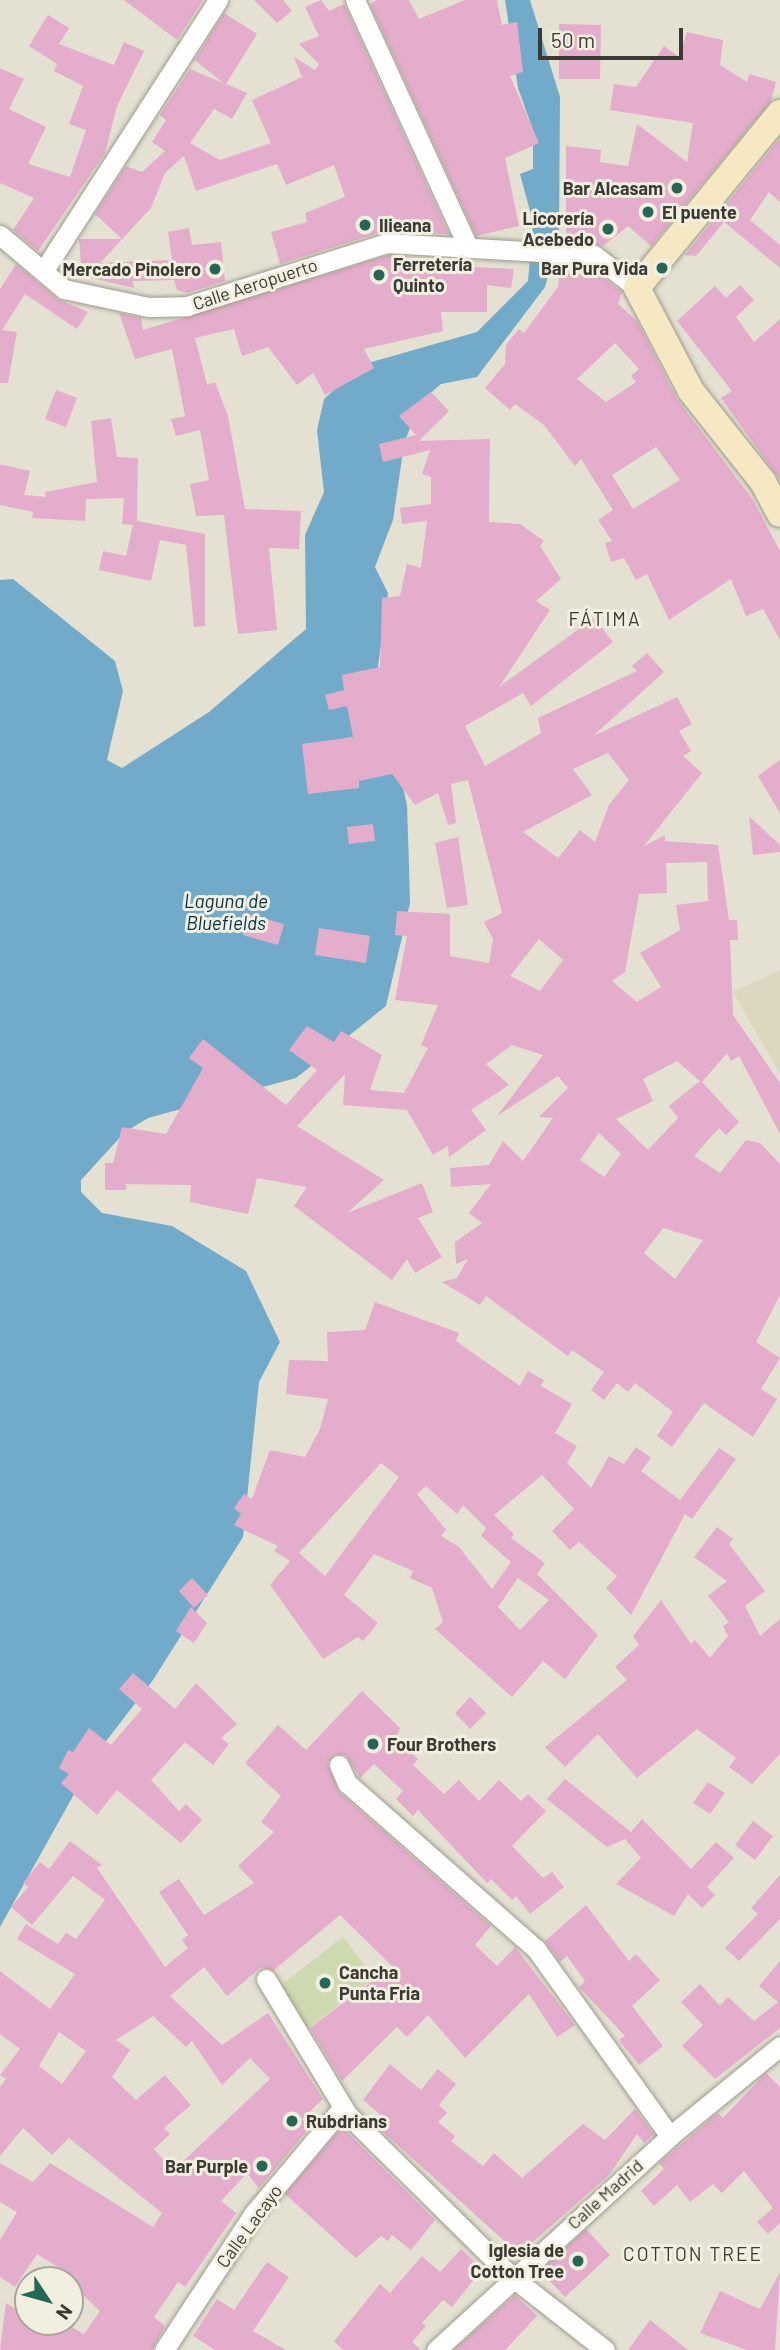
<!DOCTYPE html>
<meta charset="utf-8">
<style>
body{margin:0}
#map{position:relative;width:780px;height:2350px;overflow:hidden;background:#e4e1d2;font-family:Barlow,sans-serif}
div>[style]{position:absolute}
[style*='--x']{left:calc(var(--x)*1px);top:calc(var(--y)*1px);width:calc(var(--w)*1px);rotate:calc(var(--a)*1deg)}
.built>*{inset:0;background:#dbd7c0}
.green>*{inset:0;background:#cdd9af}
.water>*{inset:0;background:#72abca}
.building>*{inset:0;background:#e4adcb}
.roads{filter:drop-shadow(0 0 2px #9d9b8c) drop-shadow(0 0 2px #9d9b8c)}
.street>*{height:19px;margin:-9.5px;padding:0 9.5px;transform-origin:9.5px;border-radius:9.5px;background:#fff}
.secondary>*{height:26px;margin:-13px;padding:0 13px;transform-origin:13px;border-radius:13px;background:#f5e8c2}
.dots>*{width:19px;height:19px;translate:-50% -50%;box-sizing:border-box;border:4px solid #f1efdf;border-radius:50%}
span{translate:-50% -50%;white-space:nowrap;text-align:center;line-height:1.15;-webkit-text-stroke:6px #f1efdf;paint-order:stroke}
.poi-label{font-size:18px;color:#3a3933;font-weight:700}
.right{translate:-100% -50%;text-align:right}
.left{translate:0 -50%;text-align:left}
.street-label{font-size:18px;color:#3a3933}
.neighbourhood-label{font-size:19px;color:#3a3933;letter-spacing:2px}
.water-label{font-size:19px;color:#003046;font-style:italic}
.north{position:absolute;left:14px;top:2266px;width:70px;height:70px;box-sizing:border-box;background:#f1efdf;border:2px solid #a8a69a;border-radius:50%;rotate:126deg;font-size:19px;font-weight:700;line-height:28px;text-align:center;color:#3a3933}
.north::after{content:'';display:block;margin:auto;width:24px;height:32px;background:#256655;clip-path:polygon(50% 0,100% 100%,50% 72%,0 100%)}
.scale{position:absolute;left:538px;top:28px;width:145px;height:32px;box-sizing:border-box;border:4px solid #3a3933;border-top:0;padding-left:9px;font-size:21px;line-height:24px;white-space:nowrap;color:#3a3933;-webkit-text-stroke:5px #f1efdf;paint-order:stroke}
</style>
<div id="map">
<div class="built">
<div style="clip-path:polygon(780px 970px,780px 1074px,733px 992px)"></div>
</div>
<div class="green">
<div style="clip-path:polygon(343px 1937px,374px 1978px,306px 2030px,276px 1989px)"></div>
</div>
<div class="water">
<div style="clip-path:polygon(505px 0,530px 0,560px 97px,559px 237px,545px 287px,477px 377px,441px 384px,419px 403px,404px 444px,393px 520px,375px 567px,388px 593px,377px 674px,407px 805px,409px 866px,410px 903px,386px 1006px,296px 1078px,148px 1118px,125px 1132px,81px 1180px,81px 1192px,102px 1213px,172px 1226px,246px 1271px,280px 1342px,259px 1382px,243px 1537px,153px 1680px,97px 1753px,0 1927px,0 580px,13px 579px,115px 661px,123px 691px,107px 760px,122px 768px,209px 712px,306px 629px,305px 535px,324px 492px,317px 430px,324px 399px,361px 365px,477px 332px,528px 281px,533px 222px,520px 174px,533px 169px,533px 130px,518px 88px)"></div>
</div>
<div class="building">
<div style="clip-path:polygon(124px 0,203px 0,177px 40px)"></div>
<div style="clip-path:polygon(254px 0,283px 0,292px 11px,277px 23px)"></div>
<div style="clip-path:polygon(321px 0,329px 11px,344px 4px,449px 234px,384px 231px,280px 264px,271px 232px,307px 222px,305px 213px,345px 197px,334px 165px,286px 185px,277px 164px,196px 191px,184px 156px,165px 173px,151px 208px,100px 263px,172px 260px,168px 232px,189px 228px,192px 245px,221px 242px,225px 281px,187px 293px,177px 290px,174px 280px,133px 281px,134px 288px,61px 271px,62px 265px,81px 264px,79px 239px,122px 239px,95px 214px,126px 166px,142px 172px,165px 151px,152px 142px,166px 120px,160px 115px,190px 69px,223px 83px,195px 60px,224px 13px,257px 34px,226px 84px,247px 93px,232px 119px,214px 109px,190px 143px,220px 160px,271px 143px,252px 100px,302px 77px,294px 57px,315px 70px,319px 64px,299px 44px,319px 36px,305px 7px)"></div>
<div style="clip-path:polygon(377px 0,409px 0,419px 19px,465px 0,497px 0,502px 25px,517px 22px,523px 72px,510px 76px,539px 143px,505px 158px,519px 226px,476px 236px,370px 4px)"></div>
<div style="clip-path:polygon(48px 15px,69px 28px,59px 44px,114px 65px,124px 42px,144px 51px,117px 106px,105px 153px,38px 251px,13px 230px,34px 198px,0 183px,0 68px,24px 79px,9px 109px,46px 127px,28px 164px,70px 177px,86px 130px,69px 124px,83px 86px,54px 71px,57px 64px,29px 46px)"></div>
<div style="clip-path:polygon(559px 24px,601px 25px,600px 79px,559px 79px)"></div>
<div style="clip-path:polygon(687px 32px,723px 40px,720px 65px,747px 82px,749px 74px,776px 82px,771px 101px,651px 246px,628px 226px,603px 246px,566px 241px,566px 146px,601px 150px,600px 162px,628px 166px,637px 124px,687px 162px,693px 123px,610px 110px,614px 84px,636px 87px,664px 46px,679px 57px)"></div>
<div style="clip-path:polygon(780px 138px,780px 202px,769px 192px,750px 220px,780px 245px,780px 268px,724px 222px,696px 256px,685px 255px)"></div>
<div style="clip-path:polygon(389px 255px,408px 256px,391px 263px,514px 269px,511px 288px,487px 285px,487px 312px,441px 312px,443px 331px,364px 349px,374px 368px,325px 395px,313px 373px,297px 385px,268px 347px,242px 356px,234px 329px,195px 338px,207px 385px,215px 382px,228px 416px,245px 509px,301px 511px,299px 549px,269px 548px,277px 630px,238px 634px,224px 515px,196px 516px,190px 484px,209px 480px,200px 430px,176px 436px,171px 419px,185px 416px,172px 349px,135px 359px,119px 313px,141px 318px,143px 330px)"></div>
<div style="clip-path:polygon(16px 264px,57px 299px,88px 312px,77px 329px,25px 294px,2px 330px,17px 332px,8px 383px,0 383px,0 289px)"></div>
<div style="clip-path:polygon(evenodd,559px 273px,601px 276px,622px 292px,618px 304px,637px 321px,677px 399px,753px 500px,780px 551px,780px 640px,763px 609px,746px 616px,731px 579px,669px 620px,647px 574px,636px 580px,624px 558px,611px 562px,605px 543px,612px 541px,598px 520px,613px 510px,581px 459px,575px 466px,544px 425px,515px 404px,510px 410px,485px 388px,505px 364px,506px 345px,519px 329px,524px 333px,558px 287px,559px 273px,615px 343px,639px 369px,631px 376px,636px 382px,606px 402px,577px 379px,615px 343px,559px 273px,656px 447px,680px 480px,633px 509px,612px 475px,656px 447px)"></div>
<div style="clip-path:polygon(740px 285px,754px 300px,736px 317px,754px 342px,780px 319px,780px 480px,721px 398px,732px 391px,677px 321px,715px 286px,726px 298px)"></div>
<div style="clip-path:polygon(56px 390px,77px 398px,66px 427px,45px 419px)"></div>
<div style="clip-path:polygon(evenodd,431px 392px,449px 411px,419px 441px,490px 439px,489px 522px,520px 524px,544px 541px,540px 546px,561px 579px,536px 601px,550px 610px,499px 687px,594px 618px,613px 642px,531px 706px,523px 693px,465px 726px,485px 766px,541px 733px,538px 718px,637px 671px,632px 666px,647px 653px,664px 672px,593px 736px,677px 697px,692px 724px,679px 731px,691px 751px,683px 756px,702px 773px,644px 846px,665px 835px,665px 841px,718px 845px,729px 920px,737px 920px,738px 940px,730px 940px,733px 1015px,780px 1083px,780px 1134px,739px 1056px,731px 1061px,727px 1053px,702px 1082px,739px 1122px,726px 1135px,719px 1128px,694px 1156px,720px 1173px,746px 1140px,760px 1143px,780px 1164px,780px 1295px,756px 1342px,780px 1358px,761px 1389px,777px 1399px,753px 1437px,704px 1403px,672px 1447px,657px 1436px,673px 1412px,635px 1383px,628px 1392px,617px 1383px,604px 1400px,591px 1390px,604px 1372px,572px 1350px,568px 1356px,486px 1296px,480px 1305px,442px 1282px,457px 1278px,468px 1259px,456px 1264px,455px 1242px,482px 1223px,469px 1213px,491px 1184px,451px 1187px,450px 1168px,489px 1165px,503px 1141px,523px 1161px,553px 1118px,539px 1117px,568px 1088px,558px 1076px,497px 1116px,543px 1055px,512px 1045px,486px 1064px,509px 1085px,471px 1110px,486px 1130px,449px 1157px,448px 1146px,433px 1155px,407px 1110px,343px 1105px,345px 1074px,297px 1126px,384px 1180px,347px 1213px,422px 1183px,433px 1212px,418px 1218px,442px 1257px,415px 1273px,407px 1259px,392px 1280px,294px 1206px,307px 1187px,257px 1178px,248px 1214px,190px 1202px,191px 1185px,126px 1184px,126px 1190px,105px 1190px,105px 1163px,113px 1163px,122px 1127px,166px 1134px,203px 1068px,189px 1058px,203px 1039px,286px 1105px,317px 1070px,289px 1050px,307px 1026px,334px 1042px,341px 1031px,382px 1055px,370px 1090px,404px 1093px,428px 1048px,421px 1045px,438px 1005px,395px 1000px,407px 936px,395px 935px,397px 911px,450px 914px,450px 956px,489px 963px,493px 939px,484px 922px,502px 913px,468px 780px,451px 784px,456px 823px,448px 825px,438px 793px,415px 805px,392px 774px,359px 781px,359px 788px,308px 794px,302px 744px,353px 737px,347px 706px,329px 710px,325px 695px,344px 690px,342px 675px,380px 667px,382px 598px,400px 596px,407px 564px,421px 568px,427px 521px,402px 524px,400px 508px,431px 504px,431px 477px,422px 474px,430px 450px,383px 462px,379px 444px,416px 435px,399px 416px,431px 392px,608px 753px,629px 780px,609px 805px,595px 842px,580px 830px,558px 858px,523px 832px,592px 795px,573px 769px,608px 753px,431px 392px,707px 862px,708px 901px,676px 905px,680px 930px,640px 953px,661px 987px,637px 1002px,612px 981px,625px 972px,639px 894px,667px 893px,666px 863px,707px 862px,431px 392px,539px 939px,563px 960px,540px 991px,510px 976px,539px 939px,431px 392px,677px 1061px,700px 1081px,669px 1106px,678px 1118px,648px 1150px,616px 1119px,653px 1101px,643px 1079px,677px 1061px,431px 392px,599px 1133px,621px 1154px,604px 1177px,580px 1160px,599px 1133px,431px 392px,663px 1228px,703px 1240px,675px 1279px,644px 1253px,663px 1228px)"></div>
<div style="clip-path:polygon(111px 418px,117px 457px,138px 458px,137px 521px,205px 534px,205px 626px,194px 627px,186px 545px,160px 540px,151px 581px,99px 570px,103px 551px,126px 556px,133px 525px,122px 524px,124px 498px,86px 499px,85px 521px,32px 518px,33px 512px,0 505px,0 464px,30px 471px,24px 495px,46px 497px,45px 492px,97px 482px,91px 421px)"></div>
<div style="clip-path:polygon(780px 760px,780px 813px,758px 776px)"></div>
<div style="clip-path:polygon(749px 816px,780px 845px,780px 852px,753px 855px)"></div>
<div style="clip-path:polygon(373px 824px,375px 841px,349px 844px,347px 827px)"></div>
<div style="clip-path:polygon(458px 837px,468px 905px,447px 908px,435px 843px)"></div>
<div style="clip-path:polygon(249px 914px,284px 924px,278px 945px,243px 935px)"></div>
<div style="clip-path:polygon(319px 928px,370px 936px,366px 963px,315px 955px)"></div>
<div style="clip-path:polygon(evenodd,375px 1302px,459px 1333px,456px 1341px,520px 1386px,528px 1371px,544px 1380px,541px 1386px,572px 1404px,555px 1433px,577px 1446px,567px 1463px,591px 1488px,609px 1456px,624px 1464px,636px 1447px,651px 1458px,641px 1471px,680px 1500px,719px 1448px,736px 1459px,692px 1519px,685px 1514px,631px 1615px,606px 1588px,617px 1576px,579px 1542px,570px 1550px,552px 1531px,574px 1509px,542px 1475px,494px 1515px,514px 1534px,511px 1538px,545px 1563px,537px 1574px,598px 1635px,565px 1679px,543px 1661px,512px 1697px,435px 1629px,443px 1622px,432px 1588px,410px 1578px,413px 1571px,374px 1554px,344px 1595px,378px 1623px,363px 1641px,358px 1637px,323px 1659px,270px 1585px,290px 1561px,274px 1551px,278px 1546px,234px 1525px,241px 1514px,234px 1508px,244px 1494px,252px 1499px,270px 1450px,305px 1457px,320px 1429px,328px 1399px,286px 1394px,289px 1360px,328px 1361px,327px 1332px,365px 1330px,375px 1302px,381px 1463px,399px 1477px,325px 1576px,299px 1553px,381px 1463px,375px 1302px,426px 1486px,457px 1514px,463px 1505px,486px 1528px,481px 1536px,511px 1562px,492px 1589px,459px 1547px,441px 1536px,446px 1530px,417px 1494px,426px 1486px,375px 1302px,518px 1578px,549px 1600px,520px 1630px,498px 1607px,518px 1578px)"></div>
<div style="clip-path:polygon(717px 1527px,733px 1539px,729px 1544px,765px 1591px,745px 1606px,760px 1636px,780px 1619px,780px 1754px,752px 1784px,729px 1767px,736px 1758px,697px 1729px,637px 1778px,598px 1734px,565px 1767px,545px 1747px,627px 1680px,615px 1667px,639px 1645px,633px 1636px,661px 1600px,691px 1644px,695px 1640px,710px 1658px,728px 1636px,723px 1626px,729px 1622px,708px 1596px,727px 1581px,694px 1557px)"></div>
<div style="clip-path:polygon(192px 1578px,208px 1595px,194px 1608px,179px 1591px)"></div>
<div style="clip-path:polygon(191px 1607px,207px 1623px,194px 1643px,176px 1631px)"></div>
<div style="clip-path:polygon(133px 1673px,175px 1709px,196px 1683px,237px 1724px,221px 1738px,229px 1744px,213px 1765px,185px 1742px,151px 1780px,179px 1811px,186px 1804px,202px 1820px,181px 1843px,117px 1790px,97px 1815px,61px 1783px,69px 1774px,59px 1768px,68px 1750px,73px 1752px,89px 1728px,111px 1745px,142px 1709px,119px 1689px)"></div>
<div style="clip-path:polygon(evenodd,362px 1691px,400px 1728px,396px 1739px,418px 1759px,413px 1765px,444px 1794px,459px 1780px,479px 1801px,499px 1780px,521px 1801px,528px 1794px,546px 1811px,512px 1846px,543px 1878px,552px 1872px,564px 1887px,530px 1914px,516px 1896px,512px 1900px,491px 1879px,487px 1883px,418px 1810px,413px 1816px,396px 1799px,403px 1791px,374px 1764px,360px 1778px,346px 1755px,335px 1754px,327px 1763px,339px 1792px,491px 1926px,475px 1945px,497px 1966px,515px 1947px,575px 2025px,557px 2037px,529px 1994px,465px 2058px,428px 2015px,407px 2037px,397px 2027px,342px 2081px,310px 2028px,392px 1966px,340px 1915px,274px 1970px,260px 1968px,227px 1996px,204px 1967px,170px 1996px,222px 2045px,268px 2013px,323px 2099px,302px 2119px,310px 2127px,259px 2188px,247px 2173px,221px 2201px,236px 2213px,185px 2287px,178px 2282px,154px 2317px,165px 2326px,152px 2350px,0 2350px,6px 2303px,49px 2331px,62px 2322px,84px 2334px,100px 2311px,73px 2286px,77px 2279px,37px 2254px,15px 2287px,0 2277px,0 2240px,17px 2212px,0 2202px,0 2163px,33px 2182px,50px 2163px,153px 2227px,162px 2213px,69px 2138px,52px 2155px,23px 2128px,0 2156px,0 2087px,6px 2079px,0 2075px,20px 2049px,0 2034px,0 1971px,50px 2009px,75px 1974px,17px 1939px,26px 1924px,58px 1944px,66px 1933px,76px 1939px,105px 1900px,73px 1876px,32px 1925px,11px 1907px,28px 1887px,23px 1883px,40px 1862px,49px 1869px,70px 1841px,102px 1865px,97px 1868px,165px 1967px,188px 1948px,182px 1940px,188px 1935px,159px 1892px,179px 1879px,204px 1915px,254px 1883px,238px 1866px,274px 1832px,261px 1822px,281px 1796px,245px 1763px,278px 1725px,306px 1750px,362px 1691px,153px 2016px,186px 2047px,192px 2041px,222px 2085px,250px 2058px,270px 2079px,173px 2171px,154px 2149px,170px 2134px,164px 2128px,191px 2105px,165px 2075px,136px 2100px,112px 2077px,130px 2050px,116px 2040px,153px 2016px,362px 1691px,59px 2032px,86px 2051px,62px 2084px,39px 2066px,59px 2032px)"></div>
<div style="clip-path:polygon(470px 1697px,486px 1713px,470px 1729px,455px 1713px)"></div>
<div style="clip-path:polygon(565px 1779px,631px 1832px,642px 1819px,691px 1869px,716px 1842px,734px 1858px,707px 1887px,715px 1895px,702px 1908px,688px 1894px,674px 1916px,616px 1884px,641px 1858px,625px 1839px,607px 1847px,547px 1799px)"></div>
<div style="clip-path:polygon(708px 1782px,725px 1793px,710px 1814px,693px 1803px)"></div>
<div style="clip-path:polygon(753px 1821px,773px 1836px,755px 1860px,735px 1845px)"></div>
<div style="clip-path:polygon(780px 1875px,780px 1919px,739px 1961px,725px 1948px,758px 1914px,751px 1908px)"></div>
<div style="clip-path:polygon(586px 1905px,629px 1961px,636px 1954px,660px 1980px,632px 2006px,663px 2046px,639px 2065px,619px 2040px,625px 2036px,579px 1987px,585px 1981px,567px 1956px,560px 1962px,545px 1941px)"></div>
<div style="clip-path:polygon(780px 1961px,780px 2028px,715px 2079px,682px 2046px,703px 2025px,681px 2002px,700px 1984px,720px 2006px,728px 1997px,754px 2021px,778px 2002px,759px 1986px)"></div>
<div style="clip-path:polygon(390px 2064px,421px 2090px,438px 2069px,456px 2084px,439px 2105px,447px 2113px,438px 2122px,455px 2136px,451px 2141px,483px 2166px,494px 2153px,522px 2178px,583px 2124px,605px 2140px,635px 2109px,654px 2134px,644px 2143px,637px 2134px,609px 2175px,519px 2254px,382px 2131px,389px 2122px,363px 2100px)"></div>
<div style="clip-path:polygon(766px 2073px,780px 2087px,780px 2223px,768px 2234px,757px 2222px,773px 2208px,744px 2171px,722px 2193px,713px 2184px,690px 2202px,677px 2185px,654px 2206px,641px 2191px,664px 2169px,659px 2163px,718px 2113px,723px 2118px)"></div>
<div style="clip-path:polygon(342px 2127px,435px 2220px,411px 2250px,392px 2235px,388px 2241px,381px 2236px,356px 2258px,285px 2194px)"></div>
<div style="clip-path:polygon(586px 2229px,610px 2255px,565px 2297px,540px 2271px)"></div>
<div style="clip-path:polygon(461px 2249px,482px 2269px,452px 2307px,443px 2300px,422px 2323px,426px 2326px,412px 2342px,421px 2350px,343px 2350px,334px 2341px,380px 2284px,390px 2293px,422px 2256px,440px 2272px)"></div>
<div style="clip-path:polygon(267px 2262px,289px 2277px,253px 2331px,286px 2350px,215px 2350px,193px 2336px,217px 2299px,234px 2310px)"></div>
<div style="clip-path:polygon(780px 2272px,775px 2350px,747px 2350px,700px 2333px,720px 2291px,760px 2309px)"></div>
<div style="clip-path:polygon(515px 2295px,537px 2316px,505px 2350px,454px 2350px)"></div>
<div style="clip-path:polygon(650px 2320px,659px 2327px,688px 2350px,628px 2350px)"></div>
</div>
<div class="roads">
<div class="street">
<div style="--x:355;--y:0;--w:269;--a:65.4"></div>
<div style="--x:0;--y:235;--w:84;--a:40.2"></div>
<div style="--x:64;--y:289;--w:86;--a:12.1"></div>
<div style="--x:148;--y:307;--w:39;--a:-1"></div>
<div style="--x:187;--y:306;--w:210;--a:-17.5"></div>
<div style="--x:387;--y:243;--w:207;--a:3.3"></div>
<div style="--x:594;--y:255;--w:54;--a:37.5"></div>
<div style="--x:46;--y:267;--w:318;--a:-57.2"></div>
<div style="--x:339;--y:1765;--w:20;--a:66"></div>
<div style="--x:347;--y:1783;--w:252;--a:41.3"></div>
<div style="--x:536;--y:1949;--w:230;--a:54.4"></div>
<div style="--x:266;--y:1979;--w:157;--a:59"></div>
<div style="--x:347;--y:2114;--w:232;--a:44.7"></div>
<div style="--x:512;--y:2277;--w:118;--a:38.1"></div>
<div style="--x:164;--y:2350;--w:164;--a:-56.7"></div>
<div style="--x:254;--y:2213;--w:137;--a:-50"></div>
<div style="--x:436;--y:2350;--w:317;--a:-42.4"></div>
<div style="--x:670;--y:2136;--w:142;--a:-39.3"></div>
</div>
<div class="secondary">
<div style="--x:780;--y:113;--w:226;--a:129.3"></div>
<div style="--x:637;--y:288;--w:116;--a:62.3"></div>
<div style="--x:691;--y:391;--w:116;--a:51.6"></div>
<div style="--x:763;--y:482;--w:36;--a:62"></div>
</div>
</div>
<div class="dots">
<div style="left:677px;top:188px;background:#256655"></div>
<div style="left:648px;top:212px;background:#256655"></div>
<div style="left:365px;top:225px;background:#256655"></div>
<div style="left:608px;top:229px;background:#256655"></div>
<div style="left:662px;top:268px;background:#256655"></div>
<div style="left:215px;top:269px;background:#256655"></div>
<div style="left:379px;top:275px;background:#256655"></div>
<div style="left:373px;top:1744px;background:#256655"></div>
<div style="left:325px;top:1983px;background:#256655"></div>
<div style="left:292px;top:2121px;background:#256655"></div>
<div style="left:262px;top:2166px;background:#256655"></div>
<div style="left:578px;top:2261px;background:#256655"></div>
</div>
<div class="poi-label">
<span class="right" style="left:663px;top:188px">Bar Alcasam</span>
<span class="left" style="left:662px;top:212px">El puente</span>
<span class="right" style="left:594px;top:229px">Licorería<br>Acebedo</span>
<span class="left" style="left:379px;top:225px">Ilieana</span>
<span class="left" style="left:393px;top:275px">Ferretería<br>Quinto</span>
<span class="right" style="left:648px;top:268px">Bar Pura Vida</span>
<span class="right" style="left:201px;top:269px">Mercado Pinolero</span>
<span class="left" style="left:387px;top:1744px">Four Brothers</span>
<span class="left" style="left:339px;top:1983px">Cancha<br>Punta Fria</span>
<span class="left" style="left:306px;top:2121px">Rubdrians</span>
<span class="right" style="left:248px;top:2166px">Bar Purple</span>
<span class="right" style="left:564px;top:2261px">Iglesia de<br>Cotton Tree</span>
</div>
<div class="street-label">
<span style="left:255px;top:284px;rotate:-18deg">Calle Aeropuerto</span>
<span style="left:605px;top:2194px;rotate:-42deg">Calle Madrid</span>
<span style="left:249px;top:2226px;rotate:-54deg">Calle Lacayo</span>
</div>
<div class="neighbourhood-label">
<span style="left:605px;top:619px">FÁTIMA</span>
<span style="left:693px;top:2254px">COTTON TREE</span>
</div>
<div class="water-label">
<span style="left:226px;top:912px">Laguna de<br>Bluefields</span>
</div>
<div class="north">N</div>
<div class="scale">50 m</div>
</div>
